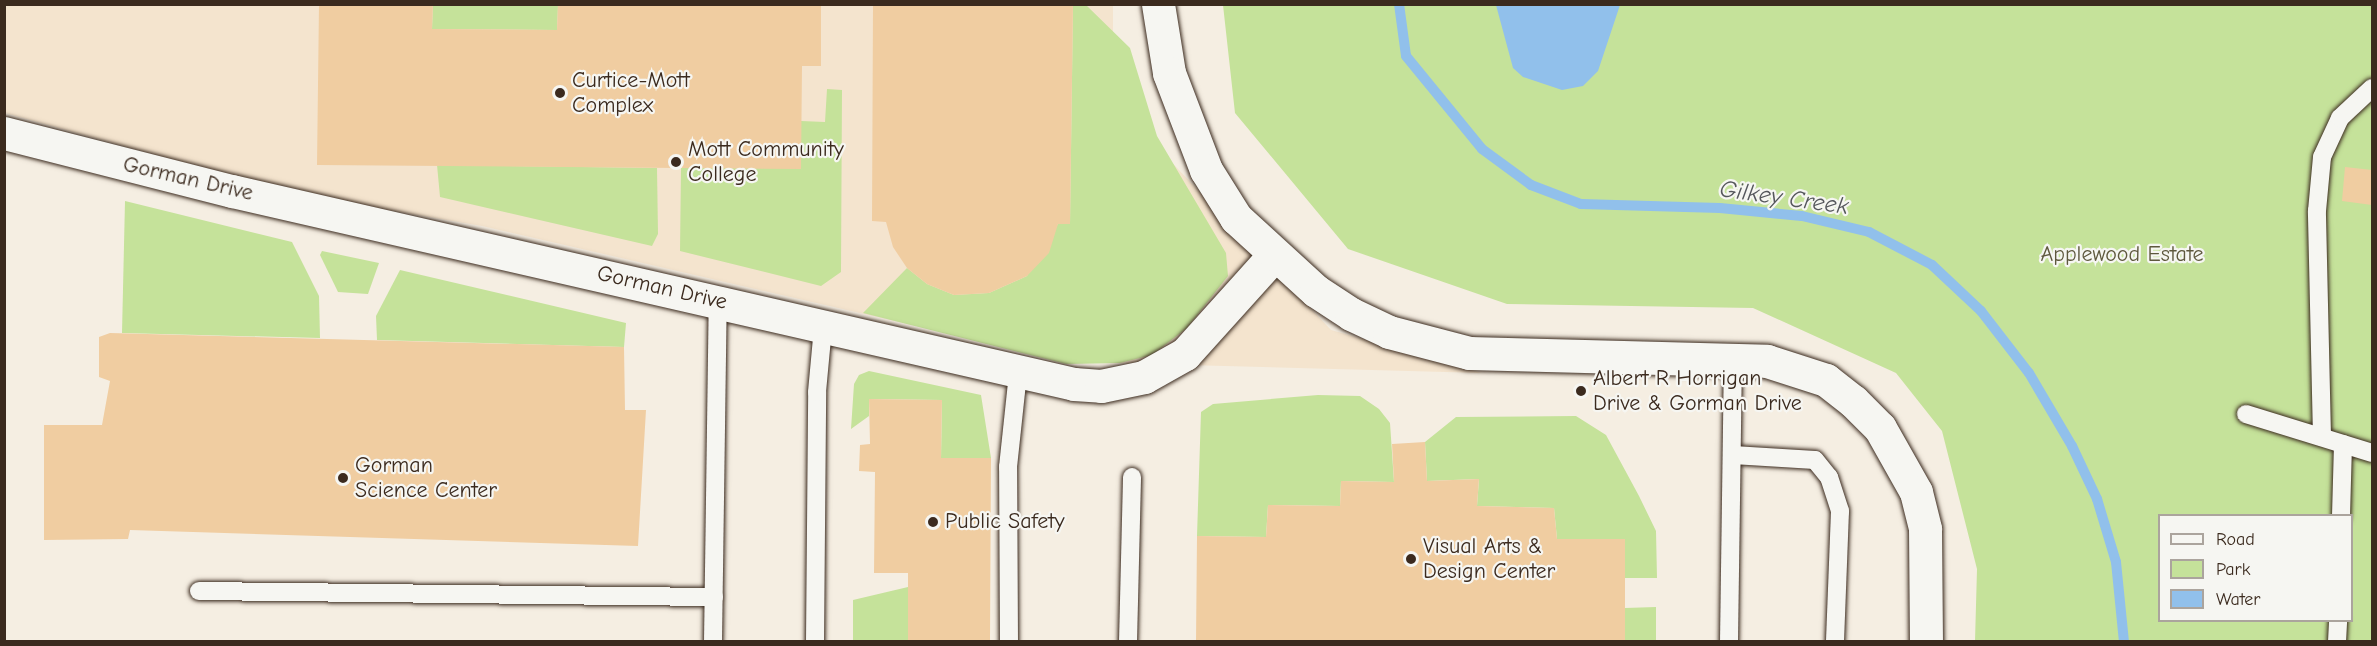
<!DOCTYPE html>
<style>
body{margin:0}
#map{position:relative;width:2377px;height:646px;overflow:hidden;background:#f5eee2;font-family:"Comic Neue",sans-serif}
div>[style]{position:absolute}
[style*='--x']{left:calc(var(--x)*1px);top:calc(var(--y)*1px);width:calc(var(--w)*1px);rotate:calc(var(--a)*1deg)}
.built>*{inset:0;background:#f4e4ce}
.green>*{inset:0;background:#c5e29a}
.water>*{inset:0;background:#91c0eb}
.stream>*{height:10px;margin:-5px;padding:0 5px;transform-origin:5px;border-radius:5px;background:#91c0eb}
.building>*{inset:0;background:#f0cda1}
.roads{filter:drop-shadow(0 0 2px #3b2a1e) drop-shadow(0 0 2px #3b2a1e)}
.lane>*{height:18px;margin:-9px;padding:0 9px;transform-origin:9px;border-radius:9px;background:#f6f6f2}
.street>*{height:33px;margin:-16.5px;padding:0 16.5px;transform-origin:16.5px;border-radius:16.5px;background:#f6f6f2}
.secondary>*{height:33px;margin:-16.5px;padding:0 16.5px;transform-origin:16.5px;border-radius:16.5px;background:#f6f6f2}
.dots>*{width:16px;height:16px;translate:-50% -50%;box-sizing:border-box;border:3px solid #f6f6f2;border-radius:50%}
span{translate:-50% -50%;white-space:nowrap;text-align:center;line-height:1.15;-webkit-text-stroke:4.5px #f6f6f2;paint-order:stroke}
.poi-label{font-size:22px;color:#3b2a1e}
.left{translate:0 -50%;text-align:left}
.street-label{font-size:22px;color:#3b2a1e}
.park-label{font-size:22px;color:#5e583d}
.water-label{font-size:24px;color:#55575c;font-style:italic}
.frame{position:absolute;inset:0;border:6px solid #3b2a1e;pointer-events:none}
.legend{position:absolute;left:2158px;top:514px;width:195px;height:108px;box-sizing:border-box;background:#f6f6f2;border:2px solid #aba49d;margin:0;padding:8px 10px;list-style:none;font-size:18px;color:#3b2a1e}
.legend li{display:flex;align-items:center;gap:12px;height:30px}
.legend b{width:30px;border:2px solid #aba49d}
</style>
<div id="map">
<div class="built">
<div style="clip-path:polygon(4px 5px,1113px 5px,1113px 42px,1140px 129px,1331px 330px,1482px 373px,1073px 362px,482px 226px,299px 195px,5px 113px)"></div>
</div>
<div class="green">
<div style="clip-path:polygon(433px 5px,558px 5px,557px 30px,432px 29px)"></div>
<div style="clip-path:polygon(1073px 5px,1086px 5px,1130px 48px,1157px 136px,1226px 253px,1228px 276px,1187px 328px,1152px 355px,1120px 363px,1066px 364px,863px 313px,907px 268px,927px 284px,954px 295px,989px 293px,1027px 276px,1058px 224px,1070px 224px)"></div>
<div style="clip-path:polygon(evenodd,1223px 5px,2372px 5px,2372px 641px,1975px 641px,1977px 569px,1942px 431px,1896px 373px,1753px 308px,1507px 304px,1348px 249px,1235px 113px,1223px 5px,2160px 516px,2352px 516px,2352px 620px,2160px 620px,2160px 516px)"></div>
<div style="clip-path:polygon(827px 89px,842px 90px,841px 272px,821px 286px,680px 251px,681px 168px,801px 121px,825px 122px)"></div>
<div style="clip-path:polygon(437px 165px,657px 168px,658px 234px,652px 246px,440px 197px)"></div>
<div style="clip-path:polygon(125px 201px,292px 242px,319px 296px,320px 338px,122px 333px)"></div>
<div style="clip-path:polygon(322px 251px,379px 263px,368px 294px,338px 292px,320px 255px)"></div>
<div style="clip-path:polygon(400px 270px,626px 323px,624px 347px,377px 340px,376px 316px)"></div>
<div style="clip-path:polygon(869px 371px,981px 395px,991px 458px,941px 458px,942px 400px,869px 399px,869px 416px,851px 429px,854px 384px,859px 375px)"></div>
<div style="clip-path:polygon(1318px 395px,1360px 396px,1379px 409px,1390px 423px,1394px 482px,1341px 481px,1340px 506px,1268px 505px,1266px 537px,1197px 536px,1201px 412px,1213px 404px)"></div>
<div style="clip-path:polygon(1576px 416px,1606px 435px,1639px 496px,1656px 531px,1657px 578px,1625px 578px,1624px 539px,1557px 539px,1554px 508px,1477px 506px,1479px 479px,1427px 481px,1425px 442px,1456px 417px)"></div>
<div style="clip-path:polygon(908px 587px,908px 641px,853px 642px,853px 600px)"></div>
<div style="clip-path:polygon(1656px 607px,1656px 641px,1625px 641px,1625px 608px)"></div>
</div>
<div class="water">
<div style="clip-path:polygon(1496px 5px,1496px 4px,1620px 5px,1598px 71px,1583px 86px,1562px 90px,1523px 77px,1513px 68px)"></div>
</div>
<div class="stream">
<div style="--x:1399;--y:4;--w:52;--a:82.3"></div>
<div style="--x:1406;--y:56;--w:120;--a:50.7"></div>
<div style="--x:1482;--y:149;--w:61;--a:36.3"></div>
<div style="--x:1531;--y:185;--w:53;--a:20.8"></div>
<div style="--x:1581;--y:204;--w:139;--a:1.6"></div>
<div style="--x:1720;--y:208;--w:82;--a:5.6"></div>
<div style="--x:1802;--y:216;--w:69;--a:13.4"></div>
<div style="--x:1869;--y:232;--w:71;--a:27.6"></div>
<div style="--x:1932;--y:265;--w:67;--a:43.2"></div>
<div style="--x:1981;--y:311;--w:78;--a:52.3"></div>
<div style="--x:2029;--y:373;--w:85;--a:59.5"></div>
<div style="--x:2072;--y:446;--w:59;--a:64.7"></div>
<div style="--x:2097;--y:499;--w:66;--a:73.2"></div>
<div style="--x:2116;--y:562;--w:80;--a:84.3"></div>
</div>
<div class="building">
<div style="clip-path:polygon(319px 4px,433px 4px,432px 29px,557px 30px,558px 4px,821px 4px,821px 66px,802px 66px,801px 169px,317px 165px)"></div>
<div style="clip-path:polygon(873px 4px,1073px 4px,1070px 224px,1058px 224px,1049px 253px,1027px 276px,989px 293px,954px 295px,927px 284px,907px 268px,893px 247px,886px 222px,872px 221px)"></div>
<div style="clip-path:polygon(2345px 167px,2372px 170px,2372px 205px,2342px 201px)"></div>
<div style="clip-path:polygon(110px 333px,624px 347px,625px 410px,646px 410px,638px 546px,130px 530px,128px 539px,44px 540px,44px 425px,102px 425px,110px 381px,99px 377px,99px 337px)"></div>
<div style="clip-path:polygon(869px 399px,942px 400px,941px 458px,991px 458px,990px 642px,908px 642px,908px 573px,874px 573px,875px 472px,859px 471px,860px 445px,870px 444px)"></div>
<div style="clip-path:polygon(1425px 442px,1427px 481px,1479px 479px,1477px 506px,1554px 508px,1557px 539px,1625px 539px,1625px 642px,1196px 642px,1197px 536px,1266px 537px,1268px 505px,1340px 506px,1341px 481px,1394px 482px,1392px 444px)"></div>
</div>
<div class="roads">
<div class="lane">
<div style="--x:2246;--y:414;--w:132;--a:17.2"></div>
<div style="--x:2322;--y:437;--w:226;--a:-91.3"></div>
<div style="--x:2317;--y:211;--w:54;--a:-84.7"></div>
<div style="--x:2322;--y:157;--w:43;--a:-65.2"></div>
<div style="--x:2340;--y:118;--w:44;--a:-43.2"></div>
<div style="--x:1733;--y:455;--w:82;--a:3.5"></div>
<div style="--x:1815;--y:460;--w:22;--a:51"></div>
<div style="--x:1829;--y:477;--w:36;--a:72"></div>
<div style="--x:1840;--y:511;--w:131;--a:92.2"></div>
<div style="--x:2341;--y:516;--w:72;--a:-88.4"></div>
<div style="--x:199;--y:591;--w:515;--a:0.67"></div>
<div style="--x:713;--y:642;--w:341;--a:-89.2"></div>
<div style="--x:815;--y:642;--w:250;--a:-89.5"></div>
<div style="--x:817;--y:392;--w:65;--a:-84.7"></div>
<div style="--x:1009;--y:642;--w:175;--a:-90.3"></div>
<div style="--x:1008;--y:467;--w:95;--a:-83.9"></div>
<div style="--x:1128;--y:642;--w:165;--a:-88.6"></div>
<div style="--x:1729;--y:642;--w:284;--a:-89.2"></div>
<div style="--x:2337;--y:642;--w:22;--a:-87"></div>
</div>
<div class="street">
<div style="--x:4;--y:133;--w:235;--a:14.3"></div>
<div style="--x:232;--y:191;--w:864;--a:12.91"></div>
<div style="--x:1074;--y:384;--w:27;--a:4"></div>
<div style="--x:1101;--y:386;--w:44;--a:-11.8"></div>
<div style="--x:1144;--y:377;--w:47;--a:-29.3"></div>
<div style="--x:1185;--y:354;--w:133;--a:-48"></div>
</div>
<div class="secondary">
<div style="--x:1158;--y:4;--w:70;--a:80.9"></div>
<div style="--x:1169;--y:73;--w:104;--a:69.1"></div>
<div style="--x:1206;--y:170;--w:57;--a:58"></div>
<div style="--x:1236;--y:218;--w:108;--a:42.4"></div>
<div style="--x:1316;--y:291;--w:42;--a:33.3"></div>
<div style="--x:1351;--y:314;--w:42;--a:25.3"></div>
<div style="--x:1389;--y:332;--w:83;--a:14.7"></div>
<div style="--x:1469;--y:353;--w:298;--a:1.5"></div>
<div style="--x:1767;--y:361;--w:62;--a:17.9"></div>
<div style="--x:1826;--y:380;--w:34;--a:38"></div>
<div style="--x:1853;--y:401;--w:38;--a:45"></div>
<div style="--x:1880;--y:428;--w:73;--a:60.6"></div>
<div style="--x:1916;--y:492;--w:38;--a:76"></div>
<div style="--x:1925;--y:529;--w:113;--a:89.5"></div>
</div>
</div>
<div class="dots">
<div style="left:560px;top:93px;background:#3b2a1e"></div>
<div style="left:676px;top:162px;background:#3b2a1e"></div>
<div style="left:1581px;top:391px;background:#3b2a1e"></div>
<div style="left:343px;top:478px;background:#3b2a1e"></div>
<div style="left:933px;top:522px;background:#3b2a1e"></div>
<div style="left:1411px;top:559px;background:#3b2a1e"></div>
</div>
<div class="poi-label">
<span class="left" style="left:572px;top:93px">Curtice-Mott<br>Complex</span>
<span class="left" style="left:688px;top:162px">Mott Community<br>College</span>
<span class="left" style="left:1593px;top:391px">Albert R Horrigan<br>Drive &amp; Gorman Drive</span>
<span class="left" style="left:355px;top:478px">Gorman<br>Science Center</span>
<span class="left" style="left:945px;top:522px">Public Safety</span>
<span class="left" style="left:1423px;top:559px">Visual Arts &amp;<br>Design Center</span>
</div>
<div class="street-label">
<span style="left:188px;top:179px;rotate:13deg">Gorman Drive</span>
<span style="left:662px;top:288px;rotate:13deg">Gorman Drive</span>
</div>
<div class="park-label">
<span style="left:2122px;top:255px">Applewood Estate</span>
</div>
<div class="water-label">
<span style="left:1784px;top:198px;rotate:8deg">Gilkey Creek</span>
</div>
<div class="frame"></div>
<ul class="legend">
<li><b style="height:8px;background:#f6f6f2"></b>Road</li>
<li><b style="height:16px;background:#c5e29a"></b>Park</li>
<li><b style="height:16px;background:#91c0eb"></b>Water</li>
</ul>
</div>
